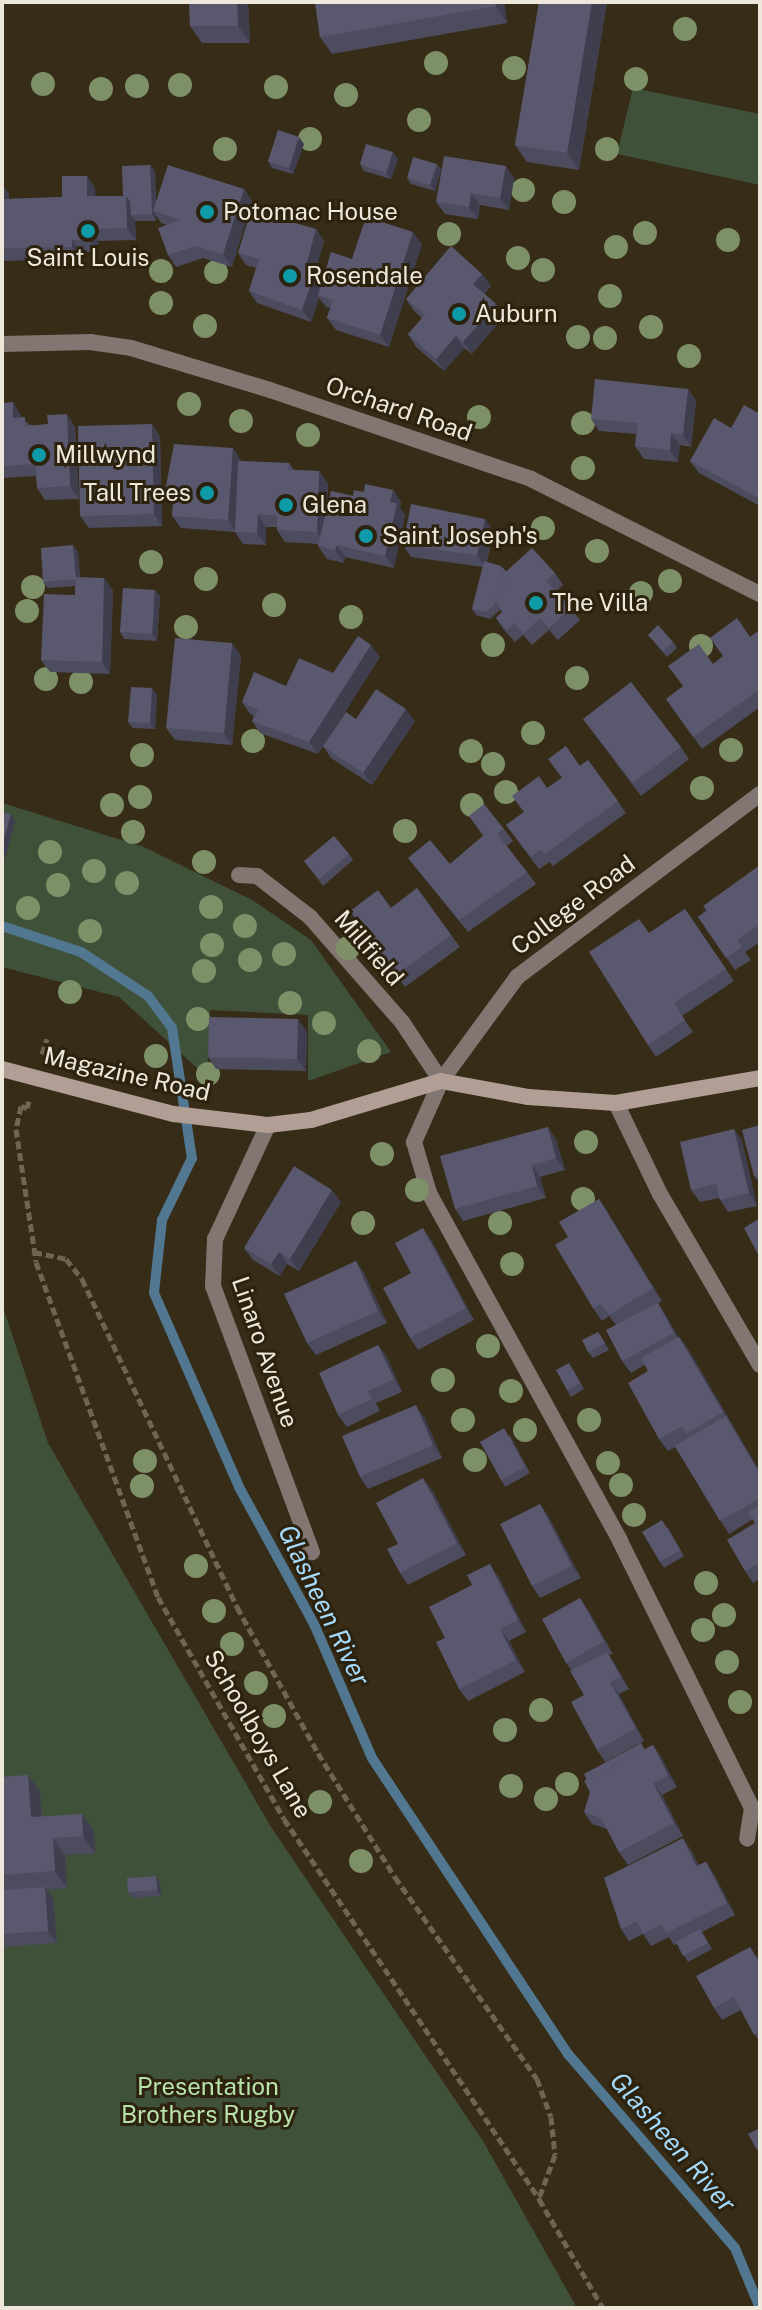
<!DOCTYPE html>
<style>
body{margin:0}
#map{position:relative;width:762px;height:2310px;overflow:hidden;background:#362c17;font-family:"Public Sans",sans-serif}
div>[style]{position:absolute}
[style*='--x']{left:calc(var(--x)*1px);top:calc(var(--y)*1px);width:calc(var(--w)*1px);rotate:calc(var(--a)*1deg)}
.green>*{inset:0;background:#40513a}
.stream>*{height:10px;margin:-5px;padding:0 5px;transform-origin:5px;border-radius:5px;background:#517890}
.path>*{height:5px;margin-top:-2.5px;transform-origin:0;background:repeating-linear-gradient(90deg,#6e6552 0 8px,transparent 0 12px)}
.minor>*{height:16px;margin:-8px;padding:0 8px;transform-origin:8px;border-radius:8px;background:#817671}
.tertiary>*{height:16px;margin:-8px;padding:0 8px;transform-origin:8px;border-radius:8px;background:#817671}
.secondary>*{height:16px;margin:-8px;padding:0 8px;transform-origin:8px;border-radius:8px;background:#b19f96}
.trees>*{width:24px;height:24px;margin:-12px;border-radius:50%;background:#7d9068}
.wall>*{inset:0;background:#4d4c5f}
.shaded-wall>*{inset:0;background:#3f3e4e}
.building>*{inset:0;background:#5a586f}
.dots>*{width:22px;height:22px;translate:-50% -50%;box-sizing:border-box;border:4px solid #2c220e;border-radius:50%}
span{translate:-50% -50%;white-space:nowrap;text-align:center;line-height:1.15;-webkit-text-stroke:6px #2c220e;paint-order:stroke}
.poi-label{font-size:24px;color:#eee8db}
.left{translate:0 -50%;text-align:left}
.right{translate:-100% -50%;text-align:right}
.street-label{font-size:24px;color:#eee8db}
.park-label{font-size:24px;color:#b7e2aa}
.water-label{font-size:26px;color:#a5d9f9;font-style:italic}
.frame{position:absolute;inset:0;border:4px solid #eee8db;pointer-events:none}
</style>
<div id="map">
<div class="green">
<div style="clip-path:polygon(633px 88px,760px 114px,760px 185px,617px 154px)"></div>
<div style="clip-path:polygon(2px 803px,144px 847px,252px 900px,311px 940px,391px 1052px,308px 1081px,308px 1015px,210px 1010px,207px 1077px,119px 997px,2px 967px)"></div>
<div style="clip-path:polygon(2px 1304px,48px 1443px,271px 1827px,483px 2141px,577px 2308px,2px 2308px)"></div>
</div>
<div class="stream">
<div style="--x:2;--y:926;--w:83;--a:18.2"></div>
<div style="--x:81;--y:952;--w:80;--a:33.3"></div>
<div style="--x:148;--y:996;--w:40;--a:53"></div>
<div style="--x:172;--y:1028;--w:132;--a:81.3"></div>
<div style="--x:192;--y:1158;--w:69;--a:115.8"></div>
<div style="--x:162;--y:1220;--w:73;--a:96.3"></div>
<div style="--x:154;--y:1293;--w:212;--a:66.3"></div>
<div style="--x:239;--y:1487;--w:156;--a:61.3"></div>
<div style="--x:314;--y:1624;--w:146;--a:66.6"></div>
<div style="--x:372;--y:1758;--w:355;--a:56.5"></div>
<div style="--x:568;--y:2054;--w:256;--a:49.3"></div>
<div style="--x:735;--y:2248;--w:65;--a:67.4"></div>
</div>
<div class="path">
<div style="--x:42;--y:1054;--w:16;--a:-72"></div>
<div style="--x:29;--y:1101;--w:7;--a:106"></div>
<div style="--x:27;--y:1108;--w:6;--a:-162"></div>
<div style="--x:21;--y:1106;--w:24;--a:102"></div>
<div style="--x:16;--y:1129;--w:134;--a:81.4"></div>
<div style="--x:36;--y:1262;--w:357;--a:70"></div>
<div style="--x:158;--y:1597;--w:255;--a:60.4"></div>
<div style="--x:284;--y:1819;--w:458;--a:56.1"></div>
<div style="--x:539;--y:2199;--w:126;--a:59.6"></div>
<div style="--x:34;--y:1252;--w:33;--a:12"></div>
<div style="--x:66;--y:1259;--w:26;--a:51"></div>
<div style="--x:82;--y:1279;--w:363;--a:64.7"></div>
<div style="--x:237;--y:1607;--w:167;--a:61"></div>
<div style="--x:318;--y:1753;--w:146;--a:58.2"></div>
<div style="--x:395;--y:1877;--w:247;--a:54.9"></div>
<div style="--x:537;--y:2079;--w:40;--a:69.8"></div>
<div style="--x:551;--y:2117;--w:38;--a:84"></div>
<div style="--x:555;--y:2155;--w:46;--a:110.4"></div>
</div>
<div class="minor">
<div style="--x:2;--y:344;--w:88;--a:-1.3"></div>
<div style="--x:90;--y:342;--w:41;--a:8.3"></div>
<div style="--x:131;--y:348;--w:145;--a:16.8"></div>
<div style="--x:270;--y:390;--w:276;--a:18.8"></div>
<div style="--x:531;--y:479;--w:256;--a:26.7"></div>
<div style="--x:239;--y:875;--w:18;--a:3"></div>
<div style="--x:257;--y:876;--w:67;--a:37.7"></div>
<div style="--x:310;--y:917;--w:140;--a:48.8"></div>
<div style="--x:402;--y:1022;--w:71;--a:56.5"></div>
<div style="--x:441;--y:1081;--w:67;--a:113.9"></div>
<div style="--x:414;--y:1142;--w:53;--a:73.6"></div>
<div style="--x:429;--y:1193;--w:397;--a:61.2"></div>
<div style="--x:620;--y:1541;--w:298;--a:63.7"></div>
<div style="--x:752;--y:1808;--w:31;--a:99"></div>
<div style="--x:616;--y:1103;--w:101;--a:64.2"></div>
<div style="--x:660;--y:1194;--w:198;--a:59.7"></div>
<div style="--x:268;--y:1125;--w:126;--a:114.9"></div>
<div style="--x:215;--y:1239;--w:47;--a:92.4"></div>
<div style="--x:213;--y:1286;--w:284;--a:69.6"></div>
</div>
<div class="tertiary">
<div style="--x:441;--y:1081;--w:129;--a:-53.8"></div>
<div style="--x:517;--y:977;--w:304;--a:-37"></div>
</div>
<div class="secondary">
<div style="--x:2;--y:1069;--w:178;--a:14.7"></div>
<div style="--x:174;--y:1114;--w:95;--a:6.7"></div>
<div style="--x:268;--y:1125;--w:43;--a:-6.6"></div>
<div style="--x:311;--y:1120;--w:136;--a:-16.7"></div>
<div style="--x:441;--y:1081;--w:88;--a:10.4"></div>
<div style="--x:528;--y:1097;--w:88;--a:3.9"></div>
<div style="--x:616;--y:1103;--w:146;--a:-9.8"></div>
</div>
<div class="trees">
<div style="left:685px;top:29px"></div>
<div style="left:436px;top:63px"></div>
<div style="left:514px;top:68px"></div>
<div style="left:636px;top:79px"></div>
<div style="left:43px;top:84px"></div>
<div style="left:180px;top:85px"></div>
<div style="left:137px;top:86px"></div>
<div style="left:276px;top:87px"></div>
<div style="left:101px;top:89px"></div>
<div style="left:346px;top:95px"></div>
<div style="left:419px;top:120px"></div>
<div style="left:310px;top:139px"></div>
<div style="left:225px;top:149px"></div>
<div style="left:607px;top:149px"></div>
<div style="left:523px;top:190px"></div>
<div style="left:564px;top:202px"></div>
<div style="left:645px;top:233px"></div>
<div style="left:449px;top:234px"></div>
<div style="left:728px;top:240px"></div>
<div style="left:616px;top:247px"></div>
<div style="left:518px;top:258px"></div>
<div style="left:543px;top:270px"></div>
<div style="left:161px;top:271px"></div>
<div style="left:216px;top:272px"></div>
<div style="left:610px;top:296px"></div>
<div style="left:161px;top:303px"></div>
<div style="left:205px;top:326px"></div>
<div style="left:651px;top:327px"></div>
<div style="left:578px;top:337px"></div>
<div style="left:605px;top:338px"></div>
<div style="left:689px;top:356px"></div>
<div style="left:189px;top:404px"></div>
<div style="left:479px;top:417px"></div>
<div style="left:241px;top:421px"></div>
<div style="left:583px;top:423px"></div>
<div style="left:308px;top:435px"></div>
<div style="left:583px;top:468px"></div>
<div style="left:543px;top:528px"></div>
<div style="left:597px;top:551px"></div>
<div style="left:151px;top:562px"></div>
<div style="left:206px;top:579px"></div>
<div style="left:670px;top:581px"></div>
<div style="left:33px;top:587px"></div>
<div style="left:641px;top:593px"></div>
<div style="left:274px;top:605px"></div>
<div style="left:27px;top:611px"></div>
<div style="left:351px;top:617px"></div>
<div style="left:186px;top:627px"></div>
<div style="left:493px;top:645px"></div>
<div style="left:701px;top:646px"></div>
<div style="left:577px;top:678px"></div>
<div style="left:46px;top:679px"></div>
<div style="left:81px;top:682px"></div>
<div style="left:533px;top:733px"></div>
<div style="left:253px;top:741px"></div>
<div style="left:731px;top:750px"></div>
<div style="left:471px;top:751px"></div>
<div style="left:142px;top:755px"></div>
<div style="left:493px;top:764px"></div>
<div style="left:702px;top:788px"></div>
<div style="left:506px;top:792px"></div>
<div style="left:140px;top:797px"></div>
<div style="left:112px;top:805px"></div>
<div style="left:472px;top:805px"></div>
<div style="left:405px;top:831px"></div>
<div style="left:133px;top:832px"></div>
<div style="left:50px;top:852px"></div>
<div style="left:204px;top:862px"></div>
<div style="left:94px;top:871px"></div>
<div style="left:127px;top:883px"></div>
<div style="left:58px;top:885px"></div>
<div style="left:211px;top:907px"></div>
<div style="left:28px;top:908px"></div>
<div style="left:245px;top:926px"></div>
<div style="left:90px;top:931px"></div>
<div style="left:212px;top:945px"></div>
<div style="left:348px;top:948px"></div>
<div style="left:284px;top:954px"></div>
<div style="left:250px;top:960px"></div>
<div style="left:204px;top:971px"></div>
<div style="left:70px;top:992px"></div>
<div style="left:290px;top:1003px"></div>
<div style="left:198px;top:1019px"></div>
<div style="left:324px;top:1023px"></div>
<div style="left:369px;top:1051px"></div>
<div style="left:156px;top:1056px"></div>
<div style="left:208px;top:1074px"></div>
<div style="left:586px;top:1142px"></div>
<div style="left:382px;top:1154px"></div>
<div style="left:417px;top:1190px"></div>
<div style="left:583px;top:1199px"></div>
<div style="left:363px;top:1223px"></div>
<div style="left:500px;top:1223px"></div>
<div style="left:512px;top:1264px"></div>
<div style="left:488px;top:1346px"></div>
<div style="left:443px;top:1380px"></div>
<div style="left:511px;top:1391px"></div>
<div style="left:463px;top:1420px"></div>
<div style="left:589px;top:1420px"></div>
<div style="left:525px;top:1430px"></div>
<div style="left:475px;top:1460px"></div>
<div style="left:145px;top:1461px"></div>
<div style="left:608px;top:1463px"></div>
<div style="left:621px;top:1485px"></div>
<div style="left:142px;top:1486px"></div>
<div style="left:634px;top:1515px"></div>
<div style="left:196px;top:1566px"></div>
<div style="left:706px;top:1583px"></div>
<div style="left:214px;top:1611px"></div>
<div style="left:724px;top:1615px"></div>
<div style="left:703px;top:1630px"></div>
<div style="left:232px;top:1644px"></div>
<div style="left:727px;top:1662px"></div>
<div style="left:256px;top:1683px"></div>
<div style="left:740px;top:1702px"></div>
<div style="left:541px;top:1710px"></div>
<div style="left:274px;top:1716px"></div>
<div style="left:505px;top:1730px"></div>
<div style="left:567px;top:1784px"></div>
<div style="left:511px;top:1786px"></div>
<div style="left:546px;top:1799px"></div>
<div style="left:320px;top:1802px"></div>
<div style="left:361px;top:1861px"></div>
</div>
<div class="wall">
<div style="clip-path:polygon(248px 2px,250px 43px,202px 43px,190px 26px)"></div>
<div style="clip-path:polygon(315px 2px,504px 2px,507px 23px,332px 54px,320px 37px)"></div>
<div style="clip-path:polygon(539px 2px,607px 2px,579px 170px,527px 162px,515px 145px)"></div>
<div style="clip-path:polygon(304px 144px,293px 174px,272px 168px,268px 161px)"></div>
<div style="clip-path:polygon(398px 159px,391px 179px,364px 171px,360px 164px)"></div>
<div style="clip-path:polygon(437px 164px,441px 170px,435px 191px,411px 184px,407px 178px)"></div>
<div style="clip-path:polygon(150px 165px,155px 171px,156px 202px,244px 189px,252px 201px,232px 267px,203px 258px,176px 267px,168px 255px,167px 225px,161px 223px,156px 215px,156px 221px,135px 221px,136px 240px,98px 241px,98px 252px,80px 252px,80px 259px,2px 261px,2px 184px,9px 194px,9px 199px,62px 197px,87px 176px,95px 188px,95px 196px,123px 196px)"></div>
<div style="clip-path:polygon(514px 178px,509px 210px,480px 205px,478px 219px,445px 214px,436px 202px)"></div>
<div style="clip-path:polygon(316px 229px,324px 241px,315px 273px,322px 282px,352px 259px,422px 244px,389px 347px,336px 330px,327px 318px,330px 308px,326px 307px,319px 298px,311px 322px,257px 303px,249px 291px,256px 268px,246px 265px,238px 253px)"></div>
<div style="clip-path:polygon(482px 274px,491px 286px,484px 294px,496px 304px,504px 316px,472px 354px,464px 348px,444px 371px,416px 347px,408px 334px,422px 318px,414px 311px,406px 299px)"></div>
<div style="clip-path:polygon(688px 389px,696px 401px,691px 447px,680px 445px,678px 462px,644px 459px,635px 446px,636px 434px,599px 431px,591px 419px)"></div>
<div style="clip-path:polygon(2px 403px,21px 415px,21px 417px,30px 425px,75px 427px,79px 499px,45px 500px,37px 488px,36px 476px,2px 478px)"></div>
<div style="clip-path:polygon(760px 414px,760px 506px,699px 473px,690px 461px,731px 428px)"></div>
<div style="clip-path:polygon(160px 436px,162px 526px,89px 528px,80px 516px)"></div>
<div style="clip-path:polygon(241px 460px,241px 461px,289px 463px,294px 470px,319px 471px,328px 484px,327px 508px,364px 492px,393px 490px,401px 502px,400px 508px,405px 515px,394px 568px,345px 557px,344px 563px,327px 559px,318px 546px,319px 544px,285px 542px,277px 530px,277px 527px,266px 527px,266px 545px,243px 544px,235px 532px,181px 528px,172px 516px,173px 502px,165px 491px)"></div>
<div style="clip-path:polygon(485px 519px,493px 531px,487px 562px,506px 571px,555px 573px,563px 585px,556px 591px,571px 608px,580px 620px,558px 640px,549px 630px,532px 645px,523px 635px,515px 642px,504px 630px,496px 618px,502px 612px,500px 610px,490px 619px,476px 615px,472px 609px,483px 567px,411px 557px,403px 545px)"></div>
<div style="clip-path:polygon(78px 552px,80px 577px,113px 590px,110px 674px,50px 672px,41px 660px,75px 595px,75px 586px,48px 588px,43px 582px)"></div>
<div style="clip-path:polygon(160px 596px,157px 641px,124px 639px,120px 632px)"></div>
<div style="clip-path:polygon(760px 630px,760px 707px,702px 749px,666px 699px)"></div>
<div style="clip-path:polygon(648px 635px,673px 642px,677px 648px,667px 657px)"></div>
<div style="clip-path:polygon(232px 643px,241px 656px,232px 745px,175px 740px,166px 728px)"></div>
<div style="clip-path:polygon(380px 657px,318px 754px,260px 733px,252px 721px,254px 716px,250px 714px,242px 702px,286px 686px,333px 673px)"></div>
<div style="clip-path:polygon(152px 688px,157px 695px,155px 729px,133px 728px,128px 722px)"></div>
<div style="clip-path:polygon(356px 719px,415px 721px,372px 785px,331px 758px,323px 746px)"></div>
<div style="clip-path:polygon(583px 719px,681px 747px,689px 759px,641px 796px)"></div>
<div style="clip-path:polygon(588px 760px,626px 813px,553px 866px,550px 862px,539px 869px,506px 825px,524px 812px,547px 788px)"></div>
<div style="clip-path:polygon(469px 816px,504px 829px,513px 841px,507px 846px,536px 884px,468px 932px,408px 858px,450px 864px,483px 836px)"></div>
<div style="clip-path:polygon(349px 854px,353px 860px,323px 886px,304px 861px)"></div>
<div style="clip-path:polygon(760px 865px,760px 942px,745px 952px,751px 960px,735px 970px,698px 917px)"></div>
<div style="clip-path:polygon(417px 888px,460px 947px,405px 987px,350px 911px,391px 908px)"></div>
<div style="clip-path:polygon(685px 909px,734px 981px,682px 1016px,693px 1032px,656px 1057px,648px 1045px,649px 933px)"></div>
<div style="clip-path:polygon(298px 1019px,307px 1032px,306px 1071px,216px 1069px,208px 1057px)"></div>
<div style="clip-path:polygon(760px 1125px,760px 1184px,754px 1176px)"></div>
<div style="clip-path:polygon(734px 1129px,742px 1141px,757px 1206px,728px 1212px,719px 1198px,700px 1202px,691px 1190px)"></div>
<div style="clip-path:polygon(556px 1139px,565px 1170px,540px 1177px,546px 1198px,463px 1221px,455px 1209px)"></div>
<div style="clip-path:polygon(599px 1199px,662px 1301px,658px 1303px,678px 1337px,679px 1337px,688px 1349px,760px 1472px,760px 1579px,753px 1583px,745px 1571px,755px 1523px,753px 1519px,729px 1534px,675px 1447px,668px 1451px,659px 1439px,648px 1371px,645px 1365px,631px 1373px,622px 1361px,616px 1325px,609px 1316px,602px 1321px,593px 1308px,568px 1237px)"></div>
<div style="clip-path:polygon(341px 1202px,299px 1271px,287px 1264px,280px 1276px,253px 1260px,244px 1248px)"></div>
<div style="clip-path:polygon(431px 1240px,474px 1320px,418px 1350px,410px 1338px,411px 1273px)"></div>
<div style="clip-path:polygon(356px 1261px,364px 1273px,387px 1323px,316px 1355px,307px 1343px)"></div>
<div style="clip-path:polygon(598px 1332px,609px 1350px,593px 1358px,588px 1352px)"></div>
<div style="clip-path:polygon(378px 1345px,387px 1357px,402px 1392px,376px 1403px,380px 1411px,347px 1427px,338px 1415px)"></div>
<div style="clip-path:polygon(573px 1369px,584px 1389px,571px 1397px,567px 1390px)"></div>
<div style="clip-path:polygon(424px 1417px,442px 1458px,368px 1489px,360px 1477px)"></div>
<div style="clip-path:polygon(509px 1434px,530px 1473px,505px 1487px,501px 1480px)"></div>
<div style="clip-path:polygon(432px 1490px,466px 1555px,408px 1585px,400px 1573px,398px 1544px)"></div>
<div style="clip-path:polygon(540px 1504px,548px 1516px,581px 1578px,540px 1598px,532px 1586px)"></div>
<div style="clip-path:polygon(667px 1526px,684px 1556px,664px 1568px,660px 1562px)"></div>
<div style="clip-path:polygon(498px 1576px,526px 1632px,509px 1641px,525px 1672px,468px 1701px,459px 1689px,445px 1638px)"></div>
<div style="clip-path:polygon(580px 1598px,588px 1610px,613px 1654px,609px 1655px,629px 1689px,619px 1694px,644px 1741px,605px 1762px,597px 1750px,584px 1695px,572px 1671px,566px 1663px)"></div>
<div style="clip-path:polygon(641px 1743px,645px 1749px,653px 1745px,661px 1757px,677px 1787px,662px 1795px,683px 1836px,628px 1865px,619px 1852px,607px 1829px,592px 1824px,584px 1812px)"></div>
<div style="clip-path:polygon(2px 1777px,40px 1792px,42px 1817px,82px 1814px,94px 1831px,95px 1853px,65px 1855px,67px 1888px,47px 1890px,53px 1899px,57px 1943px,2px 1947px)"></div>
<div style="clip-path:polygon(691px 1850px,698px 1865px,706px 1862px,714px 1874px,735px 1915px,702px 1932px,712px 1949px,688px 1962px,677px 1944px,674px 1945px,669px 1937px,651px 1946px,643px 1934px,629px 1941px,621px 1929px)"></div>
<div style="clip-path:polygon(160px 1883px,161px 1896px,132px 1898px,128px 1892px)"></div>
<div style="clip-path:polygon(750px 1947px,760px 1962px,760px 2043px,741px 2010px,722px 2020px,714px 2008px)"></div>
</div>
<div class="shaded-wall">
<div style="clip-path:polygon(237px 2px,248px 2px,250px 43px,238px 26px)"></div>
<div style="clip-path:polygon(495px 2px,504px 2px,507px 23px,496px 6px)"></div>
<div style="clip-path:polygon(592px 2px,607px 2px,579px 170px,567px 153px)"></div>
<div style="clip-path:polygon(299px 137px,304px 144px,293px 174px,289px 168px)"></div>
<div style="clip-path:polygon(393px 152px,398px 159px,391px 179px,386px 173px)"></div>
<div style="clip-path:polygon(437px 164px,441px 170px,435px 191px,430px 185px)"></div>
<div style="clip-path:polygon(150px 165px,155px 171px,156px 212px,153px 211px,156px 215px,156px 221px,152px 214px)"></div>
<div style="clip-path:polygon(506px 166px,514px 178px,509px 210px,500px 198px)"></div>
<div style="clip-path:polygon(87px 176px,95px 188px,96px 208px,87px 196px)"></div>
<div style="clip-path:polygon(2px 184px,9px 194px,9px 211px,2px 201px)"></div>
<div style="clip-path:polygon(244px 189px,252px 201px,232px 267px,223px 254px)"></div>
<div style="clip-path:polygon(471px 193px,480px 205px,478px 219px,469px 207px)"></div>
<div style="clip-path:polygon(126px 196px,135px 208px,131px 215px,135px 221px,136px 240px,127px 228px)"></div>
<div style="clip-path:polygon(89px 229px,98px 241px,98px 252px,89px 240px)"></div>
<div style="clip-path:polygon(316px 229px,324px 241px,315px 273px,324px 285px,318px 295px,319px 298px,311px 322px,302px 310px,305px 269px)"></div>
<div style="clip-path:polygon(413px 232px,422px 244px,389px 347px,380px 335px)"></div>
<div style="clip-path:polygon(72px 240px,80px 252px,80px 259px,72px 247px)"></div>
<div style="clip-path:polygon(482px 274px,491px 286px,481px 296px,473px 284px)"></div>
<div style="clip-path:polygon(496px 304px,504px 316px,472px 354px,463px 342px)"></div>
<div style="clip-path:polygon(456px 336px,464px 348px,444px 371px,436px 359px)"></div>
<div style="clip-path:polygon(688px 389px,696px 401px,691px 447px,683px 434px)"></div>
<div style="clip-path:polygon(13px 402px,21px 415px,22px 430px,13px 418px)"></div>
<div style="clip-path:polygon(67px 414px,75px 427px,79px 499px,70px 486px)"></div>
<div style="clip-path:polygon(152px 424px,160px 436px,162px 526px,154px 514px)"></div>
<div style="clip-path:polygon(671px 433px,680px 445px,678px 462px,670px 450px)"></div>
<div style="clip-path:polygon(233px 448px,241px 460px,236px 532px,228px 520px)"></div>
<div style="clip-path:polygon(319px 471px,328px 484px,325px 544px,317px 532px)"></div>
<div style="clip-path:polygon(393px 490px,401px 502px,400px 508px,405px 515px,394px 568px,385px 556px,390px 502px)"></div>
<div style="clip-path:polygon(258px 514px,266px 527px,266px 545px,257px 533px)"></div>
<div style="clip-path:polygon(485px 519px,493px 531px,485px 567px,477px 555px)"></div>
<div style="clip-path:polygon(73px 545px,78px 552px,80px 586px,76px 579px)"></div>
<div style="clip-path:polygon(337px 545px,345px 557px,344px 563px,335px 550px)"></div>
<div style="clip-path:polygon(104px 578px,113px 590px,110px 674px,102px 662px)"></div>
<div style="clip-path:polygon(155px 590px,160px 596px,157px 641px,152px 634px)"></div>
<div style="clip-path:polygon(232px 643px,241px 656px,232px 745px,224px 733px)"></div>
<div style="clip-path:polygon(371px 645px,380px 657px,318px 754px,309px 742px)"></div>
<div style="clip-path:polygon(152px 688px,157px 695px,155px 729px,150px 723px)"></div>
<div style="clip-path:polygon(406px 709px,415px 721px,372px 785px,363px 773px)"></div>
<div style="clip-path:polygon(11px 814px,15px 821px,5px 859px,2px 856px,2px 846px)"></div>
<div style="clip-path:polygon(298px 1019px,307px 1032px,306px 1071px,297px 1059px)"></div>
<div style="clip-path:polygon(548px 1127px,556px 1139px,565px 1170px,556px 1158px)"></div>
<div style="clip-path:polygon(734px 1129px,742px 1141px,757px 1206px,749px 1193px)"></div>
<div style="clip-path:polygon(532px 1165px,540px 1177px,546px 1198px,537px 1186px)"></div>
<div style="clip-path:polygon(332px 1190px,341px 1202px,299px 1271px,290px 1259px)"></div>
<div style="clip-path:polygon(599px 1199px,607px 1211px,662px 1301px,653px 1288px)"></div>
<div style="clip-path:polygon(423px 1228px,431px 1240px,474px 1320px,466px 1308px)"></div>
<div style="clip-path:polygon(279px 1252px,287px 1264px,280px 1276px,271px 1264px)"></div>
<div style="clip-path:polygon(356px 1261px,364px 1273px,387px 1323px,378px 1311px)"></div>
<div style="clip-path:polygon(658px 1303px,666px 1315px,683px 1345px,674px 1333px)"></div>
<div style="clip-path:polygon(679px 1337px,688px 1349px,760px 1472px,760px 1474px)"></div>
<div style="clip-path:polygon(378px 1345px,387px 1357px,402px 1392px,394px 1379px)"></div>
<div style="clip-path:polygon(416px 1405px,424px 1417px,442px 1458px,433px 1445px)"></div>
<div style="clip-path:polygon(423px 1478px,432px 1490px,466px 1555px,457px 1543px)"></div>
<div style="clip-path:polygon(540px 1504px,548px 1516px,581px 1578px,572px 1566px)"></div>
<div style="clip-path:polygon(490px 1564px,498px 1576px,526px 1632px,518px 1620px)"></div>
<div style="clip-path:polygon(580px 1598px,588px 1610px,613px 1654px,604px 1641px)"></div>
<div style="clip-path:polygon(500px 1629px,509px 1641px,525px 1672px,516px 1660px)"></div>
<div style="clip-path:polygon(607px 1652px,615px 1664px,629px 1689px,621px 1677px)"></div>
<div style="clip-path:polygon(610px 1682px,619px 1694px,644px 1741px,636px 1728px)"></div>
<div style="clip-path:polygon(653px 1745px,661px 1757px,677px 1787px,668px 1775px)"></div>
<div style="clip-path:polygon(28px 1775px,40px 1792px,43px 1834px,31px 1817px)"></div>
<div style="clip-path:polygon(653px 1783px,662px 1795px,683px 1836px,674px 1823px)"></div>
<div style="clip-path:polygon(82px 1814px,94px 1831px,95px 1853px,83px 1836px)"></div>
<div style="clip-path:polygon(53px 1838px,65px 1855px,67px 1888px,55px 1871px)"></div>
<div style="clip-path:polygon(683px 1838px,691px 1850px,705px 1878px,696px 1866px)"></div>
<div style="clip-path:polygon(706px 1862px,714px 1874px,735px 1915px,727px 1903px)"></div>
<div style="clip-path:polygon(156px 1876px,160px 1883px,161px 1896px,157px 1890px)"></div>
<div style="clip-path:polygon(45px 1887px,53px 1899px,57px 1943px,48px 1931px)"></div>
</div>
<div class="building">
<div style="clip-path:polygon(189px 2px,237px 2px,238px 26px,190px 26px)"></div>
<div style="clip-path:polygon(315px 2px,495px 2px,496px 6px,320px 37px)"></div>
<div style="clip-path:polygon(539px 2px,592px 2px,567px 153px,515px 145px)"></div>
<div style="clip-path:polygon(278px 130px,299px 137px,289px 168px,268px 161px)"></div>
<div style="clip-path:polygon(366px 144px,393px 152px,386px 173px,360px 164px)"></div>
<div style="clip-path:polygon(444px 156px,506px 166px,500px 198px,471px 193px,469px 207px,436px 202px)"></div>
<div style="clip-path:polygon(413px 157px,437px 164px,430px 185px,407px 178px)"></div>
<div style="clip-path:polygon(150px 165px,152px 214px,131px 215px,130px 201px,126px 196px,123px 196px,122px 166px)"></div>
<div style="clip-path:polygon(168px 165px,244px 189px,223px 254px,195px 246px,168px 255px,158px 228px,181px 220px,153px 211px)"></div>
<div style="clip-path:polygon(62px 176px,87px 176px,87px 196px,126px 196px,127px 228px,89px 229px,89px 240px,72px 240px,72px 247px,2px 248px,2px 199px,62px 197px)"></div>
<div style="clip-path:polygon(251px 210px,316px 229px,305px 269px,315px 273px,302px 310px,249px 291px,259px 259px,238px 253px)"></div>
<div style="clip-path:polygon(366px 217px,413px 232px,380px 335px,327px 318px,333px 300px,318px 295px,331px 252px,352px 259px)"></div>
<div style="clip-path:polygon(451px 246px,482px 274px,473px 284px,496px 304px,463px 342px,456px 336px,436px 359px,408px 334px,425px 315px,406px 299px)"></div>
<div style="clip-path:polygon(595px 379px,688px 389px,683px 434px,671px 433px,670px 450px,635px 446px,638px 423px,591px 419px)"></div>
<div style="clip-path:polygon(13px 402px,13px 418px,25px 417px,25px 426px,48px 424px,47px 415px,67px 414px,70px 486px,37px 488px,36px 464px,2px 466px,2px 403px)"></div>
<div style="clip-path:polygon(744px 405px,760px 414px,760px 496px,759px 498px,690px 461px,714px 418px,731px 428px)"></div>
<div style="clip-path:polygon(152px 424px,154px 514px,80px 516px,78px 426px)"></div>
<div style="clip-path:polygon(174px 444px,233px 448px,228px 520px,172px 516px,174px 491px,165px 491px)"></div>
<div style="clip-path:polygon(238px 461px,289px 463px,288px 470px,319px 471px,317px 532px,277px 530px,277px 516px,258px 514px,257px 533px,235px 532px)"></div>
<div style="clip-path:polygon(365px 484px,393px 490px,390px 502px,397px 503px,385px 556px,337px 545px,335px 550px,318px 546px,331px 491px,353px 496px,354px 490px,364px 492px)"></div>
<div style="clip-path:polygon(411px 504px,485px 519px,477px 555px,403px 545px)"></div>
<div style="clip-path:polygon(73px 545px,76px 579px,43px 582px,41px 548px)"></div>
<div style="clip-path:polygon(532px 548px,555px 573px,546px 581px,571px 608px,549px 628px,540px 618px,524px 633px,514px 623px,507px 630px,496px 618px,503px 611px,492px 598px,507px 584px,500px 577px)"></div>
<div style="clip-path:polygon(484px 561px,501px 566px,506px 571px,500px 577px,506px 584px,492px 598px,495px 603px,486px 612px,472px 609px)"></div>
<div style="clip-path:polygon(76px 577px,104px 578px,102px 662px,41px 660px,44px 594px,75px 595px)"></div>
<div style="clip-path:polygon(123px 588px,155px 590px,152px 634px,120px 632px)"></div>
<div style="clip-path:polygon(737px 618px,750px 637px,760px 630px,760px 689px,693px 737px,666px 699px,683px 686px,668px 666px,699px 644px,713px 664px,723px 656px,710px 638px)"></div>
<div style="clip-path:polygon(658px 625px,673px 642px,663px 651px,648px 635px)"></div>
<div style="clip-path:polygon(358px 636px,371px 645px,309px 742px,252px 721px,258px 710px,242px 702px,254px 672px,286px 686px,299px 658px,333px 673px)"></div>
<div style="clip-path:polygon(175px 638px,232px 643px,224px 733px,166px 728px)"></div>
<div style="clip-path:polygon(631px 682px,681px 747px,633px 783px,583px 719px)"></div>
<div style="clip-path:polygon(131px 687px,152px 688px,150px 723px,128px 722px)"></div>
<div style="clip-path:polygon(376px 689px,406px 709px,363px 773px,323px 746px,346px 712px,356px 719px)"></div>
<div style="clip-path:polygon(566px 746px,580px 766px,588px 760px,618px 801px,545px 854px,541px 849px,531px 857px,506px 825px,524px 812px,512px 796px,539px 776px,547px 788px,562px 778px,548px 759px)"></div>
<div style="clip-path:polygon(484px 804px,504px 829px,497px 834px,527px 872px,459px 920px,408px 858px,430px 840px,450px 864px,484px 835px,469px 816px)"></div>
<div style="clip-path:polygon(2px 812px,11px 814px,2px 846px)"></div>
<div style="clip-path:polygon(334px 836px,349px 854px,319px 879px,304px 861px)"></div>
<div style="clip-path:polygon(760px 865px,760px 924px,737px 940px,742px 947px,726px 958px,698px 917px,707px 911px,703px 906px)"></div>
<div style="clip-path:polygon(417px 888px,451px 935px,397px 974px,350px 911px,378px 890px,391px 908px)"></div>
<div style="clip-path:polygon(685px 909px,726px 969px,674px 1003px,685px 1020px,648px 1045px,589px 952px,639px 919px,649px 933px)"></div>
<div style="clip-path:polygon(209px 1017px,298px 1019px,297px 1059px,208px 1057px)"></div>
<div style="clip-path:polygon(760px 1125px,760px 1175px,754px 1176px,742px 1130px)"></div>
<div style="clip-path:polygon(548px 1127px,556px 1158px,532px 1165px,537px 1186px,455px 1209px,440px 1156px)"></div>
<div style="clip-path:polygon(734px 1129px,749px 1193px,720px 1200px,716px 1184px,691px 1190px,680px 1142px)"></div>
<div style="clip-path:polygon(294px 1166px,332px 1190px,290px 1259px,279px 1252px,271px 1264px,244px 1248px)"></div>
<div style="clip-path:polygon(599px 1199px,653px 1288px,609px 1315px,601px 1304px,593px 1308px,555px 1245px,568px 1237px,559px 1222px)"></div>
<div style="clip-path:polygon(760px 1218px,760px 1258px,744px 1228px)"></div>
<div style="clip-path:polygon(423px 1228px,466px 1308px,410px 1338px,383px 1288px,411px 1273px,395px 1243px)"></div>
<div style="clip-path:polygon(356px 1261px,378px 1311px,307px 1343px,284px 1294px)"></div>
<div style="clip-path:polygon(658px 1303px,674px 1333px,622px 1361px,606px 1330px)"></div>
<div style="clip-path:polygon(598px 1332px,605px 1343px,588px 1352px,582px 1340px)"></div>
<div style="clip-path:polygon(679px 1337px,723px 1412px,686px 1434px,682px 1426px,659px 1439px,628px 1383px,648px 1371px,641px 1358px)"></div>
<div style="clip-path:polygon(378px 1345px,394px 1379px,368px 1391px,372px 1399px,338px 1415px,319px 1373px)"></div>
<div style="clip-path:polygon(569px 1363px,580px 1383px,567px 1390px,556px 1370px)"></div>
<div style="clip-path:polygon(416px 1405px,433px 1445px,360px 1477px,342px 1436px)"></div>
<div style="clip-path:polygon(726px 1416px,760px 1474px,760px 1498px,720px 1521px,675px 1446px)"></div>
<div style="clip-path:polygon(504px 1428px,525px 1467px,501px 1480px,480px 1442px)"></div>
<div style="clip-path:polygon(423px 1478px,457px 1543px,400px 1573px,387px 1549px,398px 1544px,376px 1503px)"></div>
<div style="clip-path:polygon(540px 1504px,572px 1566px,532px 1586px,500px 1524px)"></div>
<div style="clip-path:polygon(760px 1505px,760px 1562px,745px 1571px,727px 1540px,755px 1523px,748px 1512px)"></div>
<div style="clip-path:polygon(662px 1520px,680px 1550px,660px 1562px,642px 1532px)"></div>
<div style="clip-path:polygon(490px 1564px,518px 1620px,500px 1629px,516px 1660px,459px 1689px,436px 1642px,445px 1638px,429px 1607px,472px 1585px,467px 1575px)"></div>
<div style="clip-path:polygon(580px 1598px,604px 1641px,566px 1663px,542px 1619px)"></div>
<div style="clip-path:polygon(607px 1652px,621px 1677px,610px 1682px,636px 1728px,597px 1750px,571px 1702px,584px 1695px,570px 1671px)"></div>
<div style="clip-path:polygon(641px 1743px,644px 1750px,587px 1780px,584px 1774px)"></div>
<div style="clip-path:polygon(653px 1745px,668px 1775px,653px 1783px,674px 1823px,619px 1852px,601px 1818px,584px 1812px,590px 1792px,584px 1781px)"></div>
<div style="clip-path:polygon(28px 1775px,31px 1817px,82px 1814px,83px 1836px,53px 1838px,55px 1871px,2px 1875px,2px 1777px)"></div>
<div style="clip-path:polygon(683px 1838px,696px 1866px,706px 1862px,727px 1903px,666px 1933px,661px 1924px,643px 1934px,637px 1921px,621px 1929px,604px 1878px)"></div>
<div style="clip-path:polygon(156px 1876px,157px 1890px,128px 1892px,127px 1878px)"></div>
<div style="clip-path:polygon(45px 1887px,48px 1931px,2px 1934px,2px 1890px)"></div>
<div style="clip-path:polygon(700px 1929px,708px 1943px,683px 1956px,676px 1942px)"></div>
<div style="clip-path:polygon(750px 1947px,760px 1965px,760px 2032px,754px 2035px,734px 1997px,714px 2008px,696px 1976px)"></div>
<div style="clip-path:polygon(760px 2128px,760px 2148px,757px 2150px,748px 2134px)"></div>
</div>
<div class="dots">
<div style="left:207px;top:212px;background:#0f9aa8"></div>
<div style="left:88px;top:231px;background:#0f9aa8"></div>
<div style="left:290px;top:276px;background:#0f9aa8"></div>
<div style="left:459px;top:314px;background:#0f9aa8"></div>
<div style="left:39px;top:455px;background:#0f9aa8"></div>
<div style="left:207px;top:493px;background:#0f9aa8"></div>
<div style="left:286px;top:505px;background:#0f9aa8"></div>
<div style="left:366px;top:536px;background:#0f9aa8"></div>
<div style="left:536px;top:603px;background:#0f9aa8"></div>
</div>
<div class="poi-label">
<span class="left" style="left:223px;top:212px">Potomac House</span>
<span style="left:88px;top:258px">Saint Louis</span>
<span class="left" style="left:306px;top:276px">Rosendale</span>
<span class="left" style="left:475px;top:314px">Auburn</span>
<span class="left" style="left:55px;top:455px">Millwynd</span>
<span class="right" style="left:191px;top:493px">Tall Trees</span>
<span class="left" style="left:302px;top:505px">Glena</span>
<span class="left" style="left:382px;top:536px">Saint Joseph's</span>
<span class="left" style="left:552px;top:603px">The Villa</span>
</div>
<div class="street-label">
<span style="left:399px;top:409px;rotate:19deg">Orchard Road</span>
<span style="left:573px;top:905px;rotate:-37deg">College Road</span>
<span style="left:369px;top:948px;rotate:49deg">Millfield</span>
<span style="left:127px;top:1074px;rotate:13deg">Magazine Road</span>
<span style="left:265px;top:1352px;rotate:71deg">Linaro Avenue</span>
<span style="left:258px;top:1734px;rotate:60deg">Schoolboys Lane</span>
</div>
<div class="park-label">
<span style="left:208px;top:2101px">Presentation<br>Brothers Rugby</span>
</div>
<div class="water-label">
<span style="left:324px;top:1605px;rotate:64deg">Glasheen River</span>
<span style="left:673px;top:2142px;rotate:49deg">Glasheen River</span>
</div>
<div class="frame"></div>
</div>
